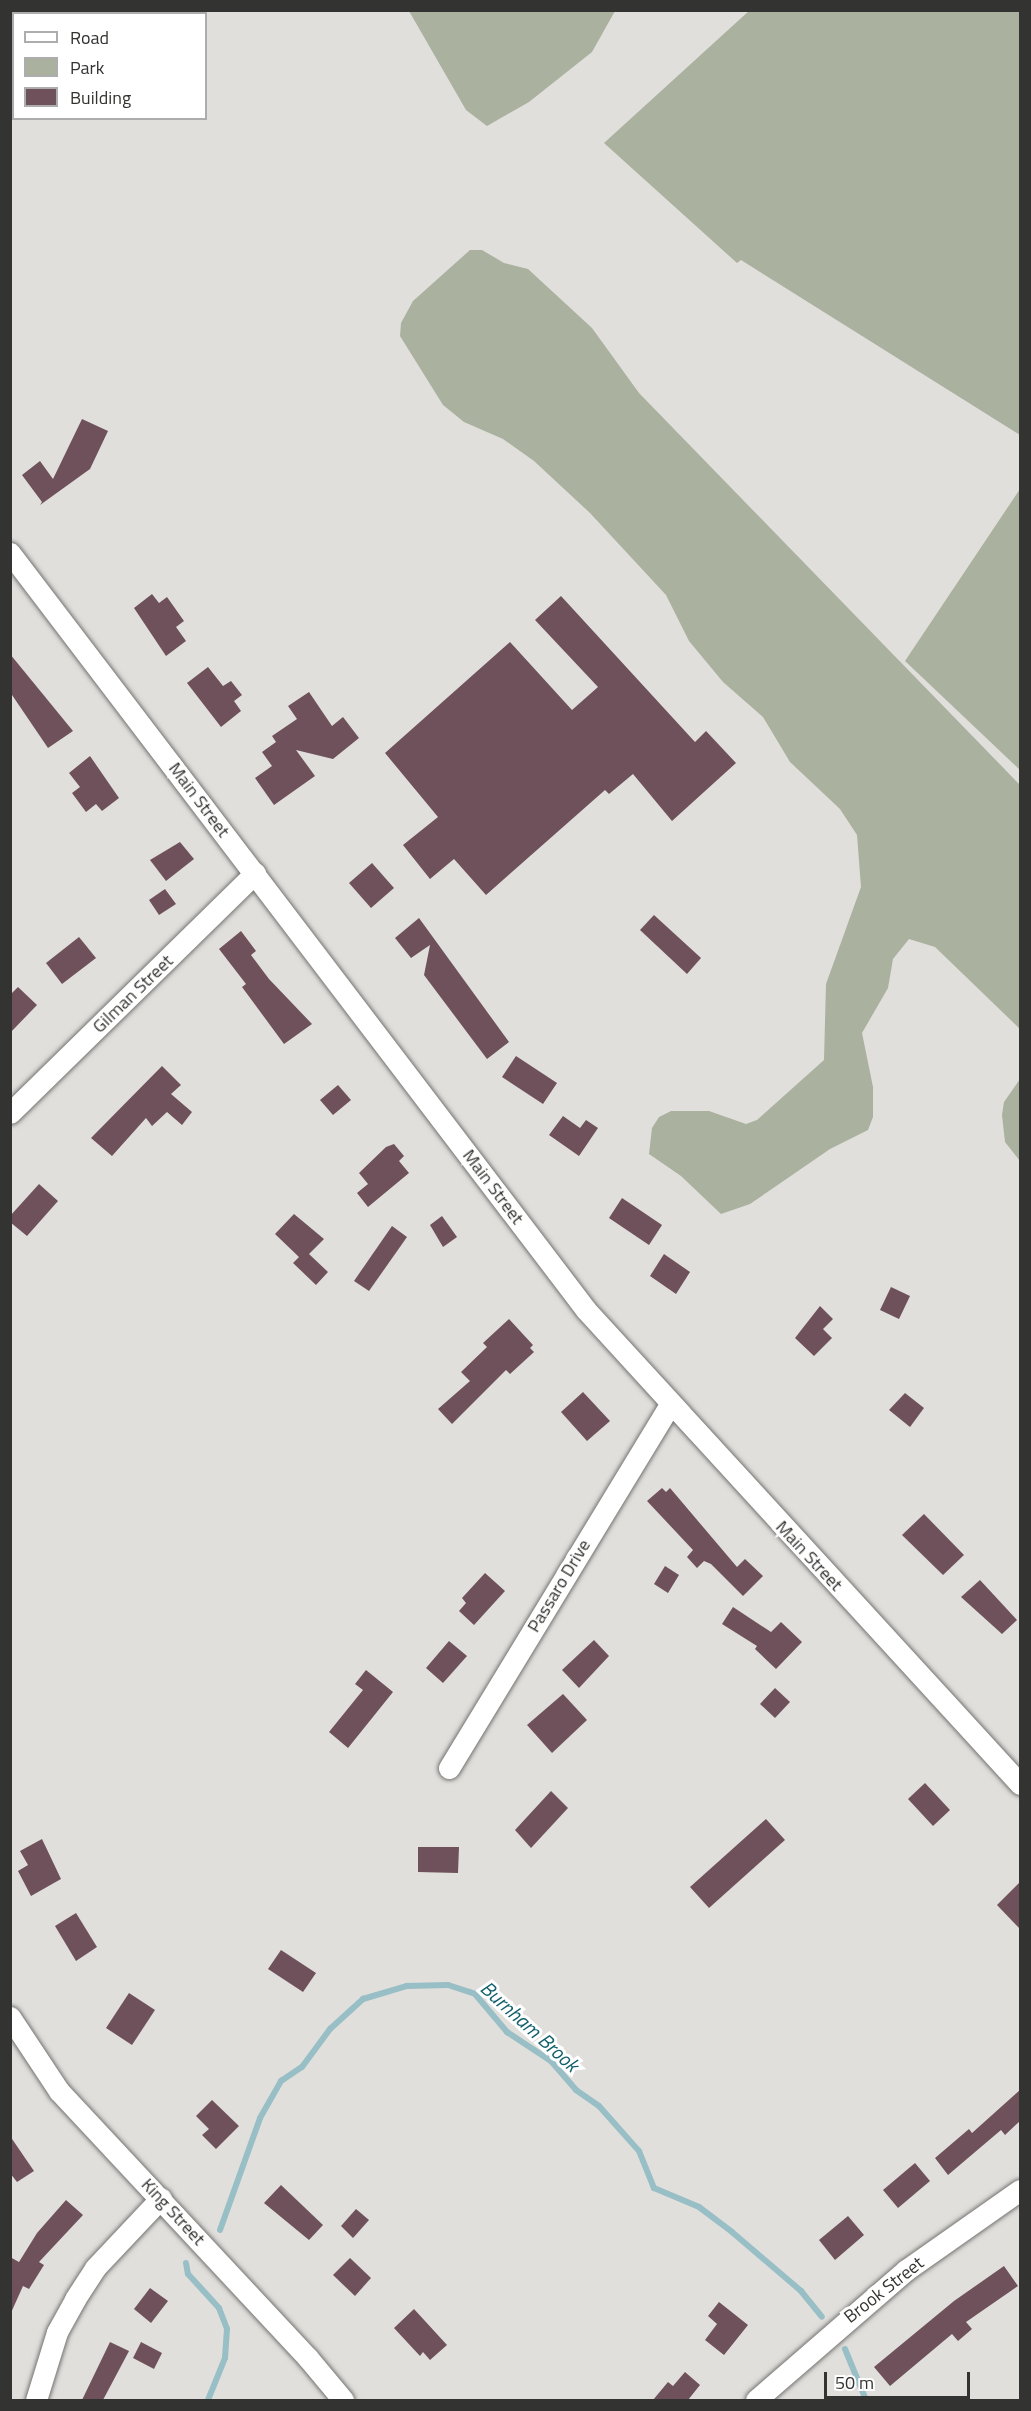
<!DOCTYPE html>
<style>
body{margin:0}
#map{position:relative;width:1031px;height:2411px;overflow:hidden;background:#e0dfdc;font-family:"Titillium Web",sans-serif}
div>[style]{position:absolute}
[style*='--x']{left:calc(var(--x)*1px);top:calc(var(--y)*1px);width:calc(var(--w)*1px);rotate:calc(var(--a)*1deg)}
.green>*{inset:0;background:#aab19e}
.stream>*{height:6px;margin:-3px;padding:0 3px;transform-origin:3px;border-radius:3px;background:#98bec6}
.building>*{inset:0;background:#6f515b}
.roads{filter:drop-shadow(0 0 2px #747370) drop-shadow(0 0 2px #747370)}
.minor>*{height:21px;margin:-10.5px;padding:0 10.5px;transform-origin:10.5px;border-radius:10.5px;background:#fff}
span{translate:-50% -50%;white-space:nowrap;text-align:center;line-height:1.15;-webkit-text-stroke:6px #fff;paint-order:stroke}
.street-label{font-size:18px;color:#333331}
.water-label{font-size:20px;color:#11606c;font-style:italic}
.frame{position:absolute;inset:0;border:12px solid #333331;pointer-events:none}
.legend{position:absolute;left:12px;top:12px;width:195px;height:108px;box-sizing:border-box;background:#fff;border:2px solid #adadad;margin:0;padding:8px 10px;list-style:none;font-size:18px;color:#333331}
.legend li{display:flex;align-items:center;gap:12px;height:30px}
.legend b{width:30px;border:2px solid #adadad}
.scale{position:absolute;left:824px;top:2372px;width:146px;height:27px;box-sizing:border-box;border:3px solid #333331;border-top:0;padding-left:8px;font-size:18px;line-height:21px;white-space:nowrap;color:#333331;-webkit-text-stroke:4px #fff;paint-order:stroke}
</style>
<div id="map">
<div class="green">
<div style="clip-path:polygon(750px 10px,1020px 11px,1020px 435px,741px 260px,737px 263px,604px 143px)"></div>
<div style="clip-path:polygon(409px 11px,615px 11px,592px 52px,529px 102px,487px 126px,466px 110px)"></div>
<div style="clip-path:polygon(470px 250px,482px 250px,504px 263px,528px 269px,592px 328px,639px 393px,1020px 785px,1020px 1029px,935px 947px,909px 939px,893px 959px,888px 988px,862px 1033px,873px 1087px,873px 1117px,868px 1130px,830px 1149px,750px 1204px,721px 1214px,681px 1176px,649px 1154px,652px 1128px,659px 1117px,671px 1111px,709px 1111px,746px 1124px,757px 1120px,824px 1060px,826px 984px,861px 887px,857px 835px,840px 809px,790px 762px,763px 717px,723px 682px,689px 641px,666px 595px,590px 513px,534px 461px,503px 439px,464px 422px,443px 405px,400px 336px,401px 323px,413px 301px)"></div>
<div style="clip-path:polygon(1020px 489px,1020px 770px,905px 661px)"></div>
<div style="clip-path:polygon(1020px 1079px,1020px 1161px,1005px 1142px,1002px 1115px,1004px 1102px)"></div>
</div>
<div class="stream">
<div style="--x:220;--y:2230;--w:119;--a:-70.3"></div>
<div style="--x:260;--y:2118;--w:43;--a:-60.4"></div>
<div style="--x:281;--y:2081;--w:25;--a:-34"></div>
<div style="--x:302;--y:2067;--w:47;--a:-53.6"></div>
<div style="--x:330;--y:2029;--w:45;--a:-42.3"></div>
<div style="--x:363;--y:1999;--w:46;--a:-16.5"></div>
<div style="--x:407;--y:1986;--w:41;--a:-1.4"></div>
<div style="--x:448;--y:1985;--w:28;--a:18"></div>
<div style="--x:475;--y:1994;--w:50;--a:49.9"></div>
<div style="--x:507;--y:2032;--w:53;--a:33.4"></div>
<div style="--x:551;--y:2061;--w:38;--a:49"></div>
<div style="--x:576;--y:2090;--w:28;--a:35"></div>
<div style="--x:599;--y:2106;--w:60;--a:48.4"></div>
<div style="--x:639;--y:2151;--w:40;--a:68"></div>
<div style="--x:654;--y:2188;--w:49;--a:22.9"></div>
<div style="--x:699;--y:2207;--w:41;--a:37.1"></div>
<div style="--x:732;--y:2232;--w:91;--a:40.5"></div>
<div style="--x:801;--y:2291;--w:33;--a:51"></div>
<div style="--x:186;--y:2263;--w:11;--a:80"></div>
<div style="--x:188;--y:2274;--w:46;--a:47.6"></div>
<div style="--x:219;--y:2308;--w:22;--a:69"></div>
<div style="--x:227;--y:2329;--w:29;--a:94"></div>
<div style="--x:225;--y:2358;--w:45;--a:112"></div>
<div style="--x:845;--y:2349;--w:55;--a:67.6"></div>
</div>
<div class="building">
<div style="clip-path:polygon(82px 419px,108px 431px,90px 469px,40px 505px,42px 502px,22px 475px,40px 461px,53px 479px)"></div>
<div style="clip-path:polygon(152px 594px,159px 603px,167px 597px,184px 621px,176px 627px,186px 641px,166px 656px,134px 608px)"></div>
<div style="clip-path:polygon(561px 596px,695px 742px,706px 731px,736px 763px,672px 821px,633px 774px,609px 794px,605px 790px,486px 895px,454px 859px,430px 879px,403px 845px,438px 817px,385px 753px,510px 642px,572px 710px,598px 687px,535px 620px)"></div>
<div style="clip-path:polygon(10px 654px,73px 731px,48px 748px,10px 692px)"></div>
<div style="clip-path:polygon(208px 667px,223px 686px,231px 681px,242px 695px,234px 701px,241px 711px,221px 727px,187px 683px)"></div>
<div style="clip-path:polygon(309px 692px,332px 726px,343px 717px,359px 738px,333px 759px,296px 750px,315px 776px,274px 805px,255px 778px,272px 766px,262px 752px,276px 742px,272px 736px,297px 719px,288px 706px)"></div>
<div style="clip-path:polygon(90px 756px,119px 798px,102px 811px,96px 804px,86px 812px,72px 793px,80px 787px,69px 773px)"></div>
<div style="clip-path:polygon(180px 842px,194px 859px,166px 881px,150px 860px)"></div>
<div style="clip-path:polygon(372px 863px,394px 888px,371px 908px,349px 883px)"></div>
<div style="clip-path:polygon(165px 889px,176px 904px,159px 915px,149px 900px)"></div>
<div style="clip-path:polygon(654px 915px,701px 958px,687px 974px,640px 930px)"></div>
<div style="clip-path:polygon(419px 918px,509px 1042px,487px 1059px,424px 975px,430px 945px,411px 958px,395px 938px)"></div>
<div style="clip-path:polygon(241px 931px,256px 951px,251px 955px,269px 979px,312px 1024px,284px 1044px,242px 987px,246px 984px,219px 949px)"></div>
<div style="clip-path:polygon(79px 937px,96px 958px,62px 984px,46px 963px)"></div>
<div style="clip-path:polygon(18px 987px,37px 1005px,10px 1033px,10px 995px)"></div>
<div style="clip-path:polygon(516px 1056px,557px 1083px,543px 1104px,502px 1077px)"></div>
<div style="clip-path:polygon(162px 1066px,181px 1085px,171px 1094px,192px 1112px,182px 1125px,167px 1112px,152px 1126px,146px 1118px,112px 1156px,91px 1138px)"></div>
<div style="clip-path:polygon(338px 1085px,351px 1100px,333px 1115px,320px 1100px)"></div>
<div style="clip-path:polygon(563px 1116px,580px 1128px,586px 1120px,598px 1128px,579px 1156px,549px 1135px)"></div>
<div style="clip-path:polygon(394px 1144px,404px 1156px,399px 1161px,409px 1173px,368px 1207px,357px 1193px,368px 1184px,359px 1173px,386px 1147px)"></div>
<div style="clip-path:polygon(39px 1184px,58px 1201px,27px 1236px,10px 1222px,10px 1216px)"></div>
<div style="clip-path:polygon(622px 1198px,662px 1225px,649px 1245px,609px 1218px)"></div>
<div style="clip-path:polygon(294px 1214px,324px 1239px,309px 1254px,328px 1272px,316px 1285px,293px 1263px,299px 1257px,275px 1234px)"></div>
<div style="clip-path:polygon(442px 1216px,457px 1237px,443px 1247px,430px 1225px)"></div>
<div style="clip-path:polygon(392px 1226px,407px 1237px,369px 1291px,354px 1281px)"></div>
<div style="clip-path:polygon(664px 1254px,690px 1272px,676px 1294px,650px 1276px)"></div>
<div style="clip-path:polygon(891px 1287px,910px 1296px,899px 1319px,880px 1310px)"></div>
<div style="clip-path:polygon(820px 1306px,833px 1319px,823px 1329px,832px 1338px,814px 1356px,795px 1338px)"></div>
<div style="clip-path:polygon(509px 1319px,533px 1345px,530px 1348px,534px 1352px,510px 1374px,506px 1370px,452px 1424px,438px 1409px,470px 1381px,461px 1372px,487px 1347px,483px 1343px)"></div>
<div style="clip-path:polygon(583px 1392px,610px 1421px,587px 1441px,561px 1412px)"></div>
<div style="clip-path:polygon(905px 1393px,924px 1408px,910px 1427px,889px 1410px)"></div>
<div style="clip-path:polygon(662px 1488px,666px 1492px,670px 1488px,737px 1567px,745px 1559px,763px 1576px,743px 1596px,711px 1564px,704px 1561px,697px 1568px,687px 1557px,693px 1550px,647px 1501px)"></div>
<div style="clip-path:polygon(924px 1514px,964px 1555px,943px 1575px,902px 1535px)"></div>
<div style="clip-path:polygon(665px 1566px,679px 1575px,668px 1593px,654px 1584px)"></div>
<div style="clip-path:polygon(485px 1573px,505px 1591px,474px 1625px,459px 1611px,466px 1603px,462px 1598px)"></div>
<div style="clip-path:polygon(980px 1580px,1017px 1620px,1002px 1634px,961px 1597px)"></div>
<div style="clip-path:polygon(733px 1607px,771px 1632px,781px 1622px,802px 1642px,776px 1669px,755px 1649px,757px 1646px,722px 1624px)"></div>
<div style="clip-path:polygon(594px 1640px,609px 1656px,579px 1688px,562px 1670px)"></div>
<div style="clip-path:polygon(449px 1641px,467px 1656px,443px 1683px,426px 1668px)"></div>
<div style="clip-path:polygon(366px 1670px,393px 1692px,348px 1748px,329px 1732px,363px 1690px,355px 1684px)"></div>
<div style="clip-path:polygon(775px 1688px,790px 1702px,775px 1718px,760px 1704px)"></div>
<div style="clip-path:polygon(563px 1694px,587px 1720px,552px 1753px,527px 1725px)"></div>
<div style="clip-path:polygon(925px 1783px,950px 1810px,933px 1826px,908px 1799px)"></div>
<div style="clip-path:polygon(551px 1791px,568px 1808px,531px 1848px,515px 1830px)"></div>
<div style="clip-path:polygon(766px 1819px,785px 1840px,709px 1908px,690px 1887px)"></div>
<div style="clip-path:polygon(42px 1839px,61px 1879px,31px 1896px,18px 1871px,28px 1865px,20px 1851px)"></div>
<div style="clip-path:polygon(418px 1847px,459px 1847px,458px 1873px,418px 1872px)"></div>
<div style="clip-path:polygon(1020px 1882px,1020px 1929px,997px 1905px)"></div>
<div style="clip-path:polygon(76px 1913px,97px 1947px,76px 1961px,55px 1926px)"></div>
<div style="clip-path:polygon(281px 1950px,316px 1973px,303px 1992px,268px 1969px)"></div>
<div style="clip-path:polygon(129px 1993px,155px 2010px,132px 2045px,106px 2028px)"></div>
<div style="clip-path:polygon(1020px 2090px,1020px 2121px,1005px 2135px,1001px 2130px,948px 2175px,935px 2158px,969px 2129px,972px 2133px)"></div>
<div style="clip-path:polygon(212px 2100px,239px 2126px,216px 2149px,202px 2135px,209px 2129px,196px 2116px)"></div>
<div style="clip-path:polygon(10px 2136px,34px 2171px,17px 2182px,10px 2173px)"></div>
<div style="clip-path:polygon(915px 2163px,930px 2181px,898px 2208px,883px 2190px)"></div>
<div style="clip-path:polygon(281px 2185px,323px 2225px,309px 2240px,264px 2203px)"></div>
<div style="clip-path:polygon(66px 2200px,83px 2215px,39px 2262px,44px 2265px,29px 2289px,23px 2286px,10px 2315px,10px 2257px,19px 2262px,37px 2233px)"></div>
<div style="clip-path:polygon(356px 2209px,369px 2220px,353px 2238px,341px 2226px)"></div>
<div style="clip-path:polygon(848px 2216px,864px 2235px,835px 2260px,819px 2240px)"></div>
<div style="clip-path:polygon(350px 2258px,371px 2278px,355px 2296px,333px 2275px)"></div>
<div style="clip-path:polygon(1004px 2266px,1018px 2286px,966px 2322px,972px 2329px,958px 2341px,952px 2334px,890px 2386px,874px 2367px,954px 2301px)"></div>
<div style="clip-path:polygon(150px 2288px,168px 2301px,151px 2323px,134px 2309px)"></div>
<div style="clip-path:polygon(719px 2302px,748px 2325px,724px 2355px,705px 2340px,717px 2324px,708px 2316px)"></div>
<div style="clip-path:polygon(414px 2309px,447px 2345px,430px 2360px,423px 2352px,420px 2356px,394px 2328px)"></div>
<div style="clip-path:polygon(110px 2342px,129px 2351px,103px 2400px,82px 2400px)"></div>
<div style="clip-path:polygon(141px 2342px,162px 2353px,154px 2369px,133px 2358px)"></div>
<div style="clip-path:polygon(685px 2372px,700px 2385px,688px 2400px,653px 2400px,668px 2382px,673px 2386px)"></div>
</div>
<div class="roads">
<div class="minor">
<div style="--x:10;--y:553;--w:951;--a:52.73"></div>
<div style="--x:586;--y:1310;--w:643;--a:47.52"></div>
<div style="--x:10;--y:1113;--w:343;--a:-44.4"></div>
<div style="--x:449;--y:1768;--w:426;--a:-58.7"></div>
<div style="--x:10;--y:2017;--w:89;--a:56.5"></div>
<div style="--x:59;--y:2091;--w:365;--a:47"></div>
<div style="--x:308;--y:2358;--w:55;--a:50.2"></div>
<div style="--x:36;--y:2400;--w:71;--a:-72.8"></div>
<div style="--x:57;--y:2332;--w:38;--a:-61"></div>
<div style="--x:75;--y:2299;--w:37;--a:-57"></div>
<div style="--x:95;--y:2268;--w:96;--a:-46.7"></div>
<div style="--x:756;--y:2400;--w:198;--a:-40.9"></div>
<div style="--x:906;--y:2270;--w:139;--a:-35.1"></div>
</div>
</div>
<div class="street-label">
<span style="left:199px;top:800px;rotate:53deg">Main Street</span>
<span style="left:133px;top:994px;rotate:-44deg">Gilman Street</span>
<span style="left:493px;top:1187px;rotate:53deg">Main Street</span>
<span style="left:809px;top:1556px;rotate:47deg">Main Street</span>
<span style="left:559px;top:1586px;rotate:-59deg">Passaro Drive</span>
<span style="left:173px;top:2212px;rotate:47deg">King Street</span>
<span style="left:884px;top:2290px;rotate:-38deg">Brook Street</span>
</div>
<div class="water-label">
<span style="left:530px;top:2026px;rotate:42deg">Burnham Brook</span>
</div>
<div class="frame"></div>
<ul class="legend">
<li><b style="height:8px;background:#fff"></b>Road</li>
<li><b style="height:16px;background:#aab19e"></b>Park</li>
<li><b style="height:16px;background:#6f515b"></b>Building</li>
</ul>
<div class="scale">50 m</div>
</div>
